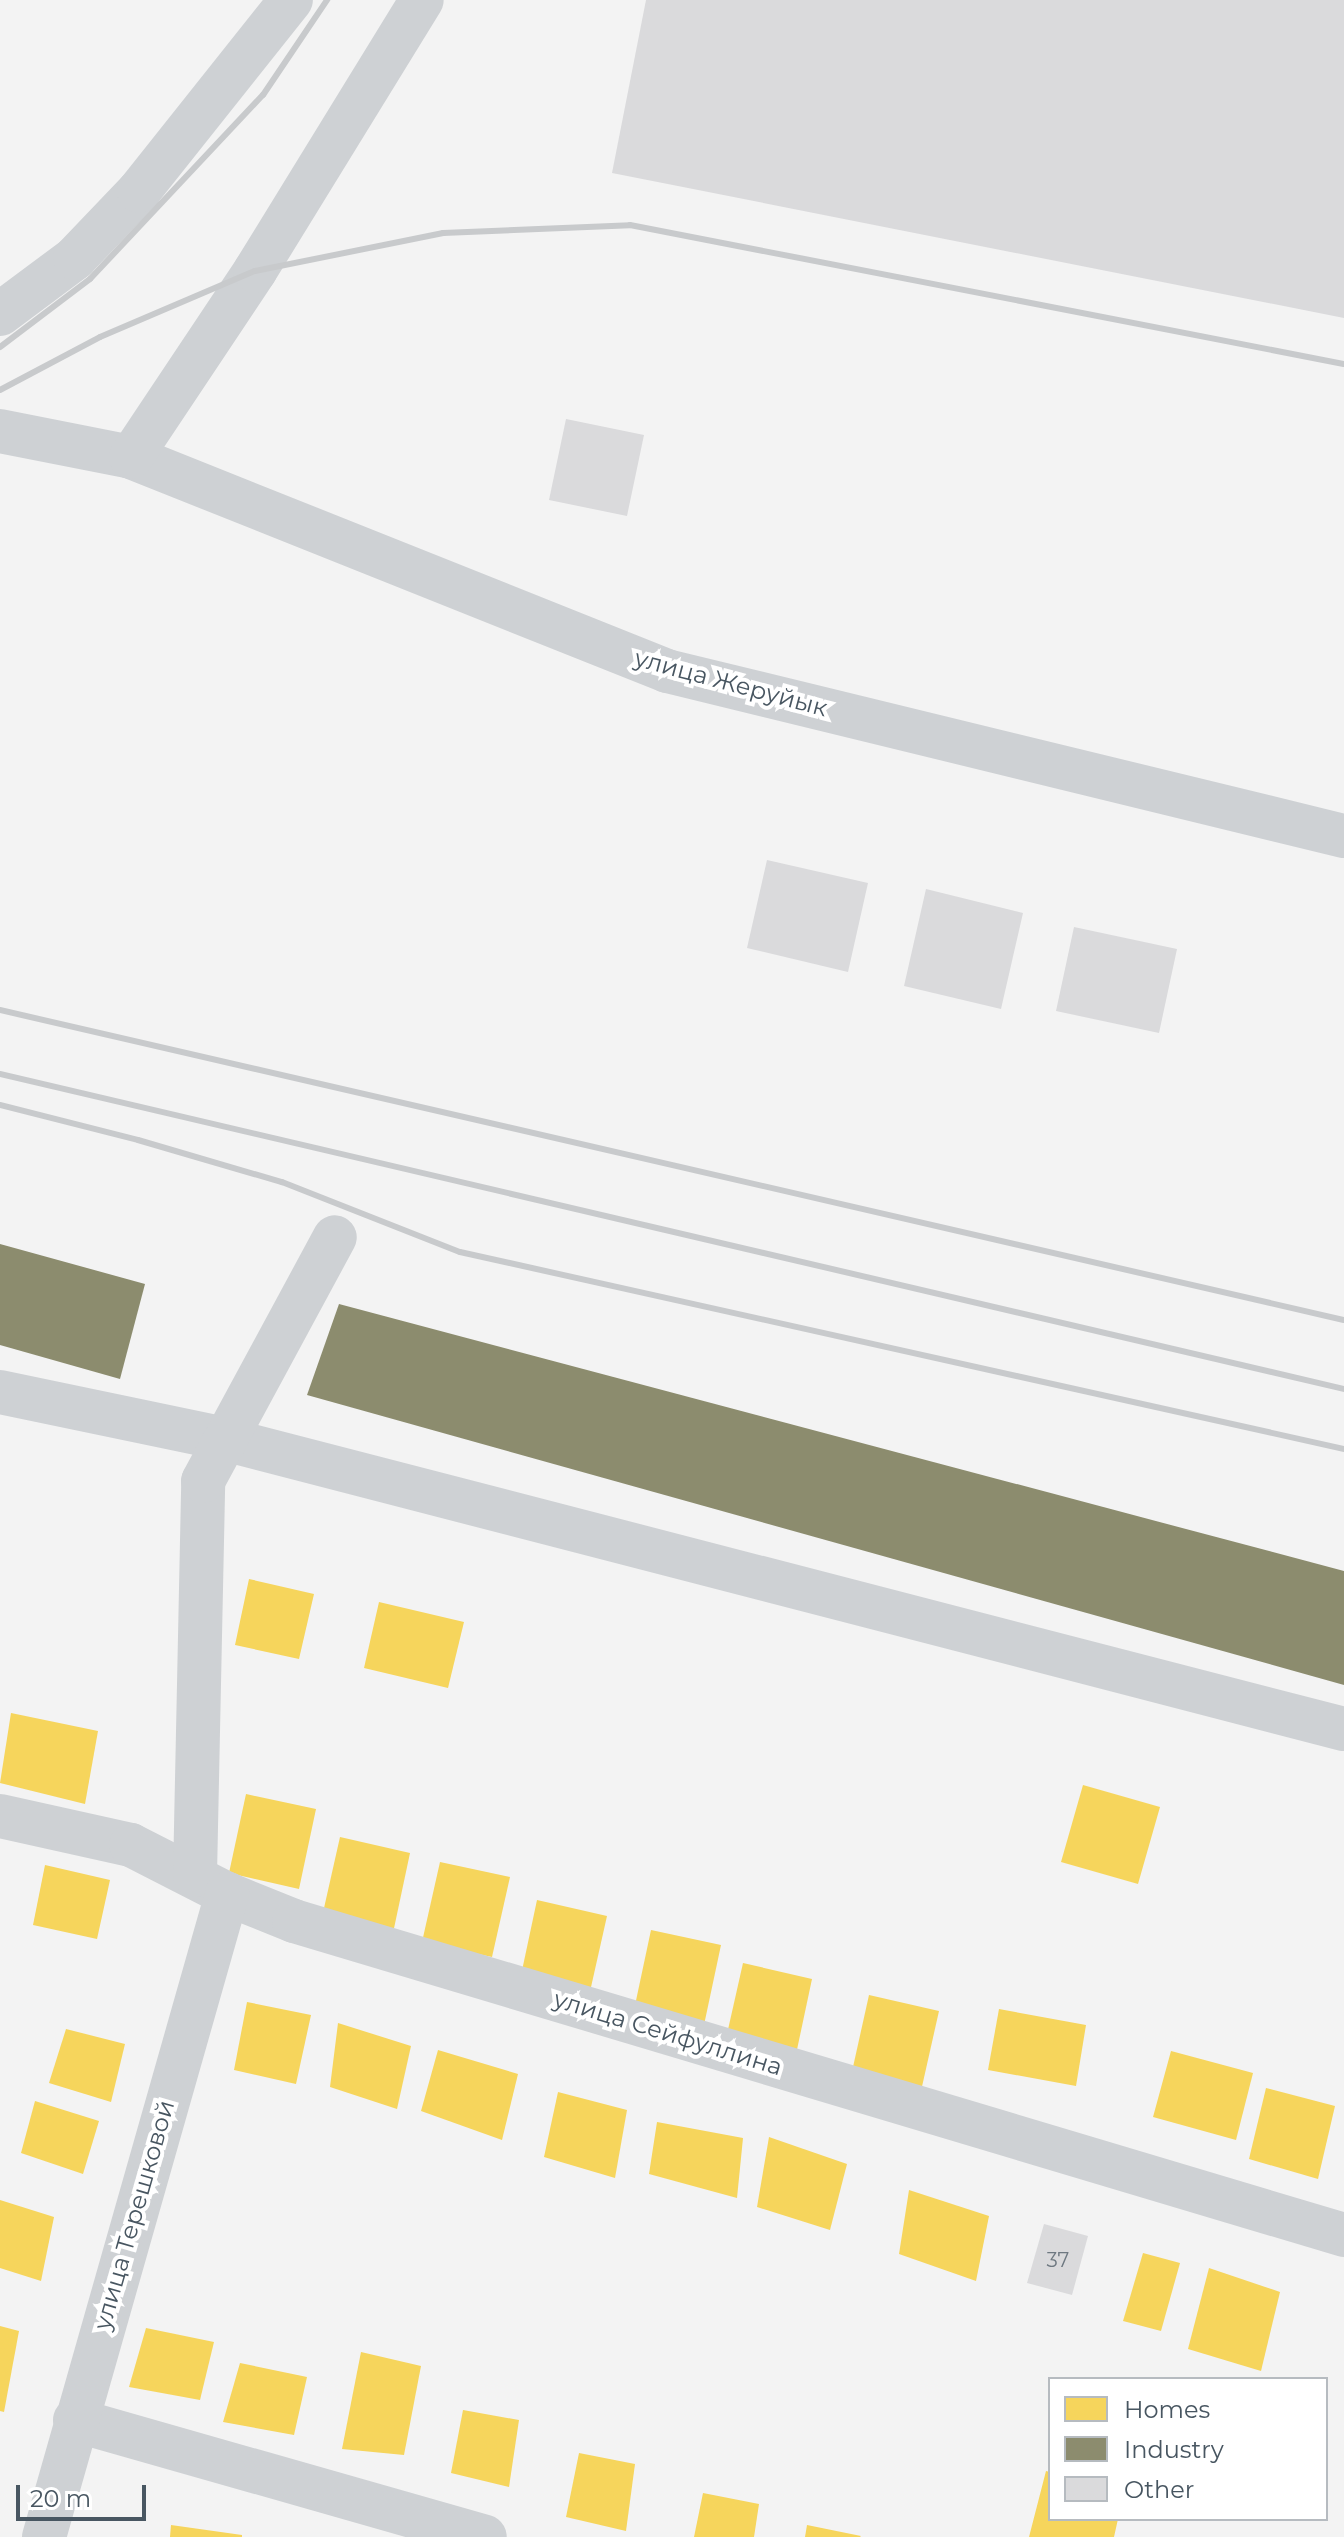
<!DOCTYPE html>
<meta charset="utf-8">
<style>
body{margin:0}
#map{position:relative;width:1344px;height:2537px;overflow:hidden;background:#f3f3f3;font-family:Montserrat,sans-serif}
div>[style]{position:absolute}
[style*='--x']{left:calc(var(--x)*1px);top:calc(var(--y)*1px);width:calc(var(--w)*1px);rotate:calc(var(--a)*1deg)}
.homes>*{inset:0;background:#f6d55c}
.industry>*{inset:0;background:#8c8c6e}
.building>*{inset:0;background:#dadadc}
.minor>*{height:44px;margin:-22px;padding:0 22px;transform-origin:22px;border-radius:22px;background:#ced1d4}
.rail>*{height:6px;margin:-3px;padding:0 3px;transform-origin:3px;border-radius:3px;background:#c8cacc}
span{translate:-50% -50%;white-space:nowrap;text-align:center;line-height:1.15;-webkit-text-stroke:8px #fff;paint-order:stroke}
.number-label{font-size:20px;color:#6e7881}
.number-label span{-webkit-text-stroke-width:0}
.street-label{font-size:24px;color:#485661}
.legend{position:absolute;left:1048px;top:2377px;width:280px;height:144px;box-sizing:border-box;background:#fff;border:2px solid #b6bbc0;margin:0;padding:10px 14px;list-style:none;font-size:24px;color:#485661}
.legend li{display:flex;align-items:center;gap:16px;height:40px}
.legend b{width:40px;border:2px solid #b6bbc0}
.scale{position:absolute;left:16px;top:2485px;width:130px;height:36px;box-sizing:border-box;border:4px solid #485661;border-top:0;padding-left:10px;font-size:24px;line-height:28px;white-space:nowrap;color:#485661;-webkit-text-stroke:6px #fff;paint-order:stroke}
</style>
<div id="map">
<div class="homes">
<div style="clip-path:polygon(249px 1579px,314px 1594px,299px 1659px,235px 1645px)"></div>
<div style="clip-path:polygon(379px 1602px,464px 1622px,448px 1688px,364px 1668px)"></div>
<div style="clip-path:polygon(11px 1713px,98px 1731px,85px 1804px,0 1783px)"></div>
<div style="clip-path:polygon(1083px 1785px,1160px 1807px,1138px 1884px,1061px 1862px)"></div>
<div style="clip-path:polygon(246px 1794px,316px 1809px,299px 1889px,229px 1873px)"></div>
<div style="clip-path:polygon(340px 1837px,410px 1853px,393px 1933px,322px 1917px)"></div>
<div style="clip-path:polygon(440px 1862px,510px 1877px,492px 1957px,422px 1942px)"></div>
<div style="clip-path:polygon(45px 1865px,110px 1880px,97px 1939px,33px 1925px)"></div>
<div style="clip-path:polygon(537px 1900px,607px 1916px,589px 1996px,520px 1980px)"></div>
<div style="clip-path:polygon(651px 1930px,721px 1945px,704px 2025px,634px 2010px)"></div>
<div style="clip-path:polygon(743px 1963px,812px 1979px,795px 2059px,725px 2043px)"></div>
<div style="clip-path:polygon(869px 1995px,939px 2011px,921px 2091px,851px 2076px)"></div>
<div style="clip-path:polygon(247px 2002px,311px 2015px,296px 2084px,234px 2070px)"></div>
<div style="clip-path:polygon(999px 2009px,1086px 2025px,1076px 2086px,988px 2070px)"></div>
<div style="clip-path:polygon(338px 2023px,411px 2046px,397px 2109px,330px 2087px)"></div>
<div style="clip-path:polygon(66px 2029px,125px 2044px,111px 2102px,49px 2083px)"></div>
<div style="clip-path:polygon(438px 2050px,518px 2074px,502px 2140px,421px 2111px)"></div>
<div style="clip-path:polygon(1171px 2051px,1253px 2073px,1236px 2140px,1153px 2117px)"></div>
<div style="clip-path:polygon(1266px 2088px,1335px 2106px,1318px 2179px,1249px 2159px)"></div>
<div style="clip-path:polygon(558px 2092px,627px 2110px,615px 2178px,544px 2157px)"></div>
<div style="clip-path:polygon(35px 2101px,99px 2121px,83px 2174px,21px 2153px)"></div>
<div style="clip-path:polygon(657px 2122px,743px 2138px,737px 2198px,649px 2174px)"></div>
<div style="clip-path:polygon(769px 2137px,847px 2164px,830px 2230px,757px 2207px)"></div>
<div style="clip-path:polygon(909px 2190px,989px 2216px,976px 2281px,899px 2254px)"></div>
<div style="clip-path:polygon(0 2200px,54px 2217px,41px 2281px,0 2268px)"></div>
<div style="clip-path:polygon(1143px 2253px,1180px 2263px,1161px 2331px,1123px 2321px)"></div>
<div style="clip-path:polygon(1209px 2268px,1280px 2292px,1261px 2371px,1188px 2349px)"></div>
<div style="clip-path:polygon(0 2326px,19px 2331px,4px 2412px,0 2411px)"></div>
<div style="clip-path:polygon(146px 2328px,214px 2342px,200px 2400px,129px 2387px)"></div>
<div style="clip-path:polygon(361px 2352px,421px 2366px,404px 2455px,342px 2449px)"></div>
<div style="clip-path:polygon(240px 2363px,307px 2377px,294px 2435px,223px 2422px)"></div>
<div style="clip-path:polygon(463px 2410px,519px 2420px,509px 2487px,451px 2473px)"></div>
<div style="clip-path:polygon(579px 2453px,635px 2464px,626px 2531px,566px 2517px)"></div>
<div style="clip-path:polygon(1046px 2471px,1050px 2472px,1050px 2519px,1118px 2519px,1114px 2537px,1029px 2537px)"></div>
<div style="clip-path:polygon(703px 2493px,759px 2504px,754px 2537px,694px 2537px)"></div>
<div style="clip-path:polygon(171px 2525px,242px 2535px,242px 2537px,170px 2537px)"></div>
<div style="clip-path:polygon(807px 2525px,861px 2536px,860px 2537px,805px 2537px)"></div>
</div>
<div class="industry">
<div style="clip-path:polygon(0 1244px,145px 1284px,120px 1379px,0 1345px)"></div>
<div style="clip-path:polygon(339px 1304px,1344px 1571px,1344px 1685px,307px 1395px)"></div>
</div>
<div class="building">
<div style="clip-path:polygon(646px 0,1344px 0,1344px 318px,612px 173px)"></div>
<div style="clip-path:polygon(566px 419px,644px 435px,627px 516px,549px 500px)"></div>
<div style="clip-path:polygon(767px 860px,868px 883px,848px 972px,747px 948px)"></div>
<div style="clip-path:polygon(926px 889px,1023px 913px,1001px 1009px,904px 986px)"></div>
<div style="clip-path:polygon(1074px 927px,1177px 949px,1159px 1033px,1056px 1011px)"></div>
<div style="clip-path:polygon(1044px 2224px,1088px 2236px,1072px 2295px,1027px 2283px)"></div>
</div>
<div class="minor">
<div style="--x:0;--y:314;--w:94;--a:-36.7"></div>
<div style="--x:75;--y:258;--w:93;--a:-46.3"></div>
<div style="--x:139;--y:191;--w:244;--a:-51.5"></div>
<div style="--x:0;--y:431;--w:134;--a:11.2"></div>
<div style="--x:131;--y:457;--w:577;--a:21.76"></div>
<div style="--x:667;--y:671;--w:697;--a:13.7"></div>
<div style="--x:131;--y:457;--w:224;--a:-56.3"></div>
<div style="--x:255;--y:271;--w:318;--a:-58.4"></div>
<div style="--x:0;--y:1392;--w:229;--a:11.8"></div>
<div style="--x:224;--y:1439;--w:1157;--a:14.52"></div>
<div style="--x:0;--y:1816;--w:134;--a:12.5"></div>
<div style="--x:131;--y:1845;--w:108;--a:27"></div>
<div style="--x:227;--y:1894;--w:72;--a:21.9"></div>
<div style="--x:294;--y:1921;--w:1096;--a:16.65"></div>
<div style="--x:195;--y:1875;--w:394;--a:-88.8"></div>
<div style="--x:203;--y:1481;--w:277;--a:-61.6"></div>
<div style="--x:75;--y:2420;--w:426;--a:15.9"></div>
<div style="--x:44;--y:2537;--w:669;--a:-74.11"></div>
</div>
<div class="rail">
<div style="--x:0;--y:347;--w:113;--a:-37.1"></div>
<div style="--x:90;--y:279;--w:253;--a:-46.8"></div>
<div style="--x:263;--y:95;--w:115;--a:-56"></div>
<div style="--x:0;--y:390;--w:113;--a:-27.9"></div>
<div style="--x:100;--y:337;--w:168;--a:-23.1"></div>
<div style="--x:255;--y:271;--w:192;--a:-11.4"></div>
<div style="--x:443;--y:233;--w:187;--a:-2.4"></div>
<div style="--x:630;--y:225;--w:727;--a:11.02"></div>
<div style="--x:0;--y:1010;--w:1379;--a:12.99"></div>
<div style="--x:0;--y:1074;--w:1380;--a:13.19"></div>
<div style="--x:0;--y:1105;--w:142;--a:14.2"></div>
<div style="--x:138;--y:1140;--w:150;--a:16.3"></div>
<div style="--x:282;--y:1182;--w:191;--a:21.5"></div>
<div style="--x:460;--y:1252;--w:906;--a:12.56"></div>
</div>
<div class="number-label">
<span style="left:1058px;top:2260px">37</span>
</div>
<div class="street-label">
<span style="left:731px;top:683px;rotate:15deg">улица Жеруйык</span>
<span style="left:668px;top:2033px;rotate:17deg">улица Сейфуллина</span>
<span style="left:134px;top:2215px;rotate:-74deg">улица Терешковой</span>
</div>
<ul class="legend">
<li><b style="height:22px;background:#f6d55c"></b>Homes</li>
<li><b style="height:22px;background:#8c8c6e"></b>Industry</li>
<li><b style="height:22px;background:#dadadc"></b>Other</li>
</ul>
<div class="scale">20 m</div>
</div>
